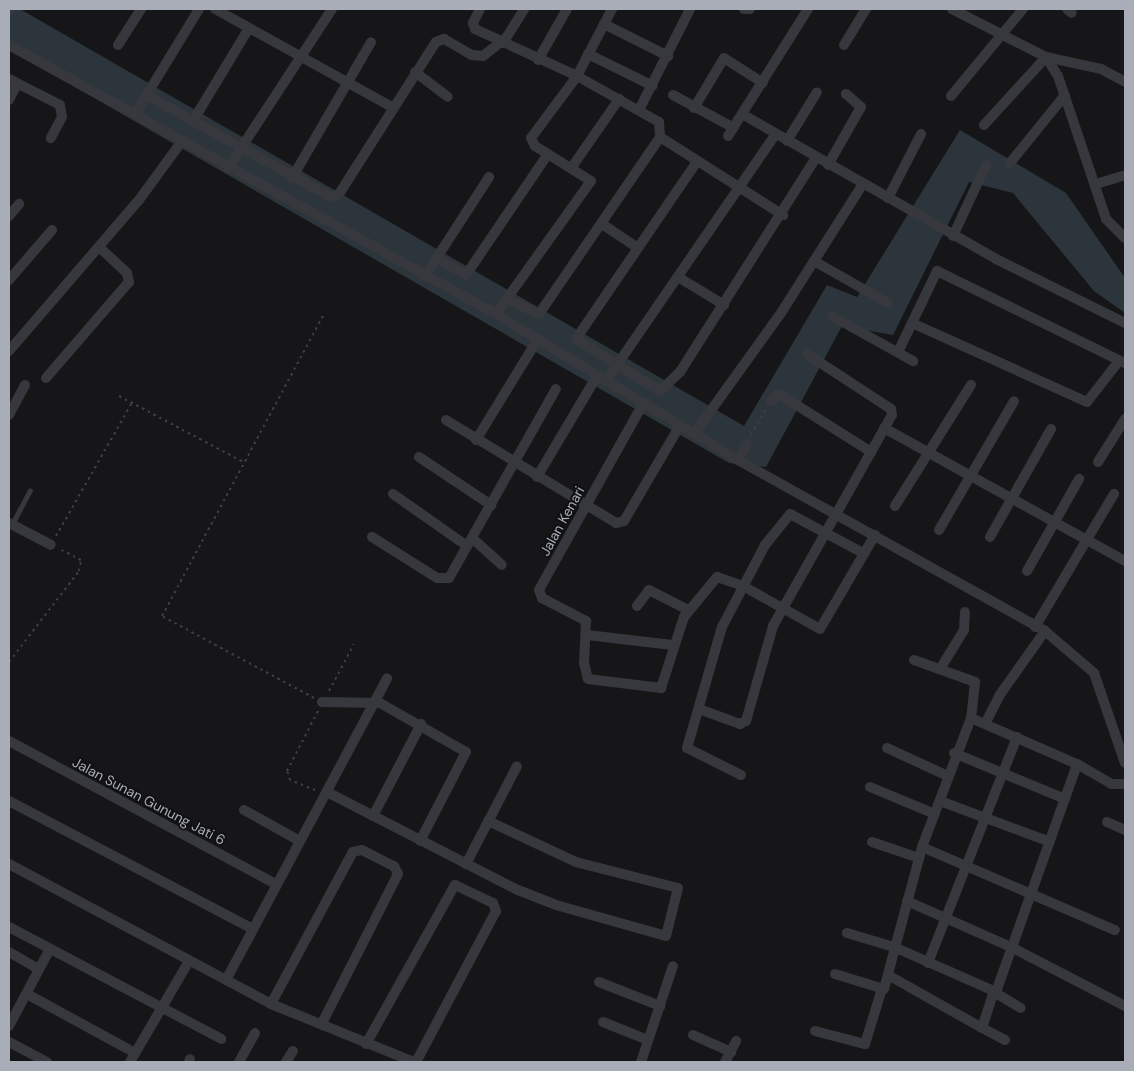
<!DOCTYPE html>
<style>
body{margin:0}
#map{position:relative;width:1134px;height:1071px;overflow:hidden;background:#161618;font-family:"DM Sans",sans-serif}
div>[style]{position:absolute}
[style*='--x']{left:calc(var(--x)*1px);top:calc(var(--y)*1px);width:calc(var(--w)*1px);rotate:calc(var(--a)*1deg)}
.water>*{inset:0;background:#2c353c}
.path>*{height:2px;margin-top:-1px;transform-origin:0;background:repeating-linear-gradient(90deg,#3d3f44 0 2.5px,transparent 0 6.5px)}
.lane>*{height:5px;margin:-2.5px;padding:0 2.5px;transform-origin:2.5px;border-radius:2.5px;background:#37383d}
.street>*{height:10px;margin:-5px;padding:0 5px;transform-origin:5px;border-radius:5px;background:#37383d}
span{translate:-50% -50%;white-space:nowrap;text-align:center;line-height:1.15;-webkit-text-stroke:4px #111113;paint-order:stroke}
.street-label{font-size:14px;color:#a8adb8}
.frame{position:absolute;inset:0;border:10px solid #a8adb8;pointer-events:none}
</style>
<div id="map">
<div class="water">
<div style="clip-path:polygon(9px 9px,20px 9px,744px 426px,827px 285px,857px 297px,960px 130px,1066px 193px,1125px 278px,1125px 313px,1094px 291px,1013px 193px,969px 182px,893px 335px,842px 326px,766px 467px,729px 463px,9px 49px)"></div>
</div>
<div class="path">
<div style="--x:119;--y:396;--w:140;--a:28"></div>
<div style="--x:751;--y:435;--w:30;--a:-60"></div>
<div style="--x:56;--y:536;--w:153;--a:-60.3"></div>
<div style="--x:9;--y:662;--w:115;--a:-52.4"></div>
<div style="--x:79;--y:571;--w:11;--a:-80"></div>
<div style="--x:81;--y:560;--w:25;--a:-153"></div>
<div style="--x:329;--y:691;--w:53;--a:-62"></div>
<div style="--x:314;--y:698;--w:173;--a:-151.7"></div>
<div style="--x:162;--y:616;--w:343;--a:-61.8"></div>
<div style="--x:315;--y:790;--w:27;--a:-158"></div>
<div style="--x:290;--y:780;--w:9;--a:-108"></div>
<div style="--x:287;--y:771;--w:68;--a:-62.7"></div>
</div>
<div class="lane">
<div style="--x:12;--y:524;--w:38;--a:-62"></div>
</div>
<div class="street">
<div style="--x:215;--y:9;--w:202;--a:29"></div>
<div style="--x:480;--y:9;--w:16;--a:117"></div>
<div style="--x:473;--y:23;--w:6;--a:72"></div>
<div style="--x:475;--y:29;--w:112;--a:24.7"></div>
<div style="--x:577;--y:76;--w:94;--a:29.3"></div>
<div style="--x:659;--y:122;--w:15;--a:86"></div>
<div style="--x:660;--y:137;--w:146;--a:32.4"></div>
<div style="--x:744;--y:9;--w:6;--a:0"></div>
<div style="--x:952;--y:9;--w:106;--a:27.1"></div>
<div style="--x:1046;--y:57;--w:22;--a:58"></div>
<div style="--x:1058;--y:76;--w:151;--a:71.4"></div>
<div style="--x:1106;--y:219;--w:27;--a:45"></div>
<div style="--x:1067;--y:9;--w:6;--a:39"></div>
<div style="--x:9;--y:11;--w:2;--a:-63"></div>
<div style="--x:604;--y:24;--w:72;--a:26.6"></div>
<div style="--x:249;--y:28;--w:109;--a:121.1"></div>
<div style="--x:193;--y:121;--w:158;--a:28.8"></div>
<div style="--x:331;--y:197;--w:9;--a:-21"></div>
<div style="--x:339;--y:194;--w:180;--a:-57.5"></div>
<div style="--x:436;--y:42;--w:9;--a:-21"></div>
<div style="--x:444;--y:39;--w:32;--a:30"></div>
<div style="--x:472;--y:55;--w:11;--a:5"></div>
<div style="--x:483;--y:56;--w:23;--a:-38"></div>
<div style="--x:503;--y:43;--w:40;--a:-58"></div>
<div style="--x:9;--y:45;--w:556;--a:28.91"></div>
<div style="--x:496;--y:314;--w:283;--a:31.1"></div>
<div style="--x:738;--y:460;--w:351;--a:29.1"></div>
<div style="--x:1045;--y:631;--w:65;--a:40.6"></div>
<div style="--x:1094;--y:673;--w:95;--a:71"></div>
<div style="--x:118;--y:45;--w:43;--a:-57.4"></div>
<div style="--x:844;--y:45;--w:42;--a:-58.6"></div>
<div style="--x:588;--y:54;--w:72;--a:26.2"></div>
<div style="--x:538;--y:60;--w:59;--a:-60.4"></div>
<div style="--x:415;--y:72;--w:41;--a:37.1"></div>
<div style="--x:9;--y:79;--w:57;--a:27"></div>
<div style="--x:60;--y:105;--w:12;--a:81"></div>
<div style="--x:62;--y:117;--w:24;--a:118"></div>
<div style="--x:147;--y:95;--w:53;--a:29.5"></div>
<div style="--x:673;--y:95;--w:69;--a:28.4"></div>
<div style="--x:951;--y:96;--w:113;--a:-50.4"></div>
<div style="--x:9;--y:100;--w:18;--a:-63"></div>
<div style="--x:694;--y:108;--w:58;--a:-59"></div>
<div style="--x:724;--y:58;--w:46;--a:32.7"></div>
<div style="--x:639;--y:110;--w:113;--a:-63.2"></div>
<div style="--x:135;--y:114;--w:123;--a:-58.6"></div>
<div style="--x:742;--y:114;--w:292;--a:29.7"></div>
<div style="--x:996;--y:259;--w:144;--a:26.4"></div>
<div style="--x:984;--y:125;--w:92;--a:-47.6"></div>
<div style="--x:1046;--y:57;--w:56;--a:12.3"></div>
<div style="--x:1101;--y:69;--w:27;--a:28"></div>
<div style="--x:728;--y:136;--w:150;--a:-57.8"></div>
<div style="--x:787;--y:141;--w:57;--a:-58.5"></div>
<div style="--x:696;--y:163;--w:213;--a:124.3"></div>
<div style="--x:576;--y:339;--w:99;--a:31.8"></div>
<div style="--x:660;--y:391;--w:28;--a:-44"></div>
<div style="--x:680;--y:372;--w:254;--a:-57.6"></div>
<div style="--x:1010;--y:163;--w:87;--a:-51"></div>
<div style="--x:828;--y:165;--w:67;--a:-60.4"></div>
<div style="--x:861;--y:107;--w:20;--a:-139"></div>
<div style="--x:572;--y:167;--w:83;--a:-55.3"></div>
<div style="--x:228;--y:168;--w:190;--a:-56.8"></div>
<div style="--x:292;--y:178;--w:157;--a:-59.8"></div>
<div style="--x:1096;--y:184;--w:30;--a:-17"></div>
<div style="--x:888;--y:198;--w:72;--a:-62.7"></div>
<div style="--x:9;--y:216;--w:16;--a:-50"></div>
<div style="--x:602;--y:224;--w:43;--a:33.7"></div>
<div style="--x:953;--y:236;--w:78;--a:-65.1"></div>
<div style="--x:437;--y:258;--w:34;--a:30"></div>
<div style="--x:466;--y:275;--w:146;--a:-55.9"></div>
<div style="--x:814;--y:261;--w:85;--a:29.6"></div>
<div style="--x:425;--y:276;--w:118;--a:-57.1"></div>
<div style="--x:678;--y:277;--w:54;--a:31.3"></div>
<div style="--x:9;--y:280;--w:66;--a:-49.3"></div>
<div style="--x:506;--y:299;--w:36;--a:24"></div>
<div style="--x:539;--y:314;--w:214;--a:-55.6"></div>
<div style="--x:496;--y:314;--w:163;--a:-54.5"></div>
<div style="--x:591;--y:181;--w:66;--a:-148"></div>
<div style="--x:535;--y:146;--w:9;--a:-117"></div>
<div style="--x:531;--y:138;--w:77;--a:-53.4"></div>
<div style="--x:577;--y:76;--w:76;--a:-62.4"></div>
<div style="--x:832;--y:316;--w:93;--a:29.1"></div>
<div style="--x:912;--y:323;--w:192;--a:24.3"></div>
<div style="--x:1087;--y:402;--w:52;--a:-52"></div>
<div style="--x:899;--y:350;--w:88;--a:-64.3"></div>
<div style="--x:937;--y:271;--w:209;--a:26.1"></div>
<div style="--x:9;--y:351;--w:199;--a:-49.3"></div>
<div style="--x:139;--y:200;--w:73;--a:-53.9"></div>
<div style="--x:46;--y:378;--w:127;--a:-49.2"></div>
<div style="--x:129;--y:282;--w:9;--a:-103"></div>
<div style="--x:127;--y:273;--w:38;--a:-137"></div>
<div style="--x:606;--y:381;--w:298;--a:-55.5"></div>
<div style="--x:771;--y:401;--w:11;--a:-41"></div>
<div style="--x:779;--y:394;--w:109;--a:32.2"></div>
<div style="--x:644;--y:402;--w:215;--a:119.2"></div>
<div style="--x:539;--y:590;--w:9;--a:69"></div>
<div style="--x:542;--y:598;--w:50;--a:27.6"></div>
<div style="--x:586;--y:621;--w:42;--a:92.7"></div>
<div style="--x:584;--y:663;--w:16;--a:76"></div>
<div style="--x:588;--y:679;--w:74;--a:7"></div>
<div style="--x:661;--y:688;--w:75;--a:-72.1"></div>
<div style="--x:684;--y:617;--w:52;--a:-50.5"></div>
<div style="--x:717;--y:577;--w:28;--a:19"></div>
<div style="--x:743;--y:586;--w:88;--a:29.2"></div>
<div style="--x:820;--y:629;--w:109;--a:-59.7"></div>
<div style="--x:9;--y:415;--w:34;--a:-62"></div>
<div style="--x:446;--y:420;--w:199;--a:31.2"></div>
<div style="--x:616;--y:523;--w:8;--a:-14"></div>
<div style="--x:624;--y:521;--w:111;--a:-59.7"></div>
<div style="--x:884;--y:428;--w:275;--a:28.9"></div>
<div style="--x:694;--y:434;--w:149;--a:-54.3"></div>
<div style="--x:781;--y:313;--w:153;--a:-57.6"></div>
<div style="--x:476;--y:440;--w:119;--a:-58.5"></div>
<div style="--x:419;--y:457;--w:87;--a:33.7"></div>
<div style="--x:738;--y:460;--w:18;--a:-63"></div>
<div style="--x:1098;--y:462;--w:51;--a:-57.9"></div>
<div style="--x:537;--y:477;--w:117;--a:-59.3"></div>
<div style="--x:393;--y:494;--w:90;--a:35.1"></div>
<div style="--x:895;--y:506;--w:143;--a:-57.9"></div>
<div style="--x:9;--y:523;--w:47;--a:27.6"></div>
<div style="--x:939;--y:530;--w:149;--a:-59.8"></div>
<div style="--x:372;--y:537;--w:77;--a:32.2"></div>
<div style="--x:437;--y:578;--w:12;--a:0"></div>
<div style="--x:449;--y:578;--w:217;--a:-60.5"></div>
<div style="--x:990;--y:537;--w:124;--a:-60.5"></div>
<div style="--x:472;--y:538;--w:40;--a:42"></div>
<div style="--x:1027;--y:571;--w:106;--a:-60.5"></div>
<div style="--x:637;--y:606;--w:20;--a:-53"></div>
<div style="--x:649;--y:590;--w:44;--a:27.1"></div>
<div style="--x:1035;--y:627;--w:155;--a:-59.3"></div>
<div style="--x:587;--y:635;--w:86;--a:6.7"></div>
<div style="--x:914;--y:660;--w:65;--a:19.8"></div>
<div style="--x:975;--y:682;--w:36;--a:96"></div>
<div style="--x:940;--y:669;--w:46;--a:-58.4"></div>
<div style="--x:964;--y:630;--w:18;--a:-87"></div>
<div style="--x:322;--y:702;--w:58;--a:1"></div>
<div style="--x:380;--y:703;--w:99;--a:29.7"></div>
<div style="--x:466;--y:752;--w:100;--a:117.3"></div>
<div style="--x:699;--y:709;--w:44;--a:20.1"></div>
<div style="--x:740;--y:724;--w:7;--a:-27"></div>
<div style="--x:746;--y:721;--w:99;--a:-74.1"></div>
<div style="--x:773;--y:626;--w:242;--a:-60.6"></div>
<div style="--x:892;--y:415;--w:6;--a:-99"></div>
<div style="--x:891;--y:409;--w:100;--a:-146.8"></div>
<div style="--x:986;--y:722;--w:29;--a:-63"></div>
<div style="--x:999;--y:696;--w:80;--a:-54.7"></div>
<div style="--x:9;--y:741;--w:304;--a:28.2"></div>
<div style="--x:887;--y:748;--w:67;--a:24.7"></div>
<div style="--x:954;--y:753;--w:120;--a:22.5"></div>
<div style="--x:741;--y:775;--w:60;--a:-153.4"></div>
<div style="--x:687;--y:748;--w:126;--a:-73.9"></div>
<div style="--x:722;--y:627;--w:93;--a:-62.3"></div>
<div style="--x:765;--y:545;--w:40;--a:-51"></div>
<div style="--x:790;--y:514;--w:83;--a:28.1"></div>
<div style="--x:870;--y:787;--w:70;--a:22.6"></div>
<div style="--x:327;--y:792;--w:215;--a:27.2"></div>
<div style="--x:518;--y:890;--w:41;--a:21.5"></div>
<div style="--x:556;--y:905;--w:114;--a:15.7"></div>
<div style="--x:666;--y:936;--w:49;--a:-76"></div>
<div style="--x:678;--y:888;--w:105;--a:-165.7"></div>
<div style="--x:576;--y:862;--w:97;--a:-155"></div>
<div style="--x:9;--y:801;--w:276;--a:27.7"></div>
<div style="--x:940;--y:801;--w:117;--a:20.4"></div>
<div style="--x:244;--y:810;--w:64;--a:29"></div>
<div style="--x:373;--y:816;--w:104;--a:-62.4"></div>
<div style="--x:1107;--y:822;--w:20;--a:24"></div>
<div style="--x:872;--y:842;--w:50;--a:18.8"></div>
<div style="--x:922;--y:847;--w:210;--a:23.3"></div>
<div style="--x:9;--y:864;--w:297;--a:28.1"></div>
<div style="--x:271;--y:1004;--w:154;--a:22.1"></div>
<div style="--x:466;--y:864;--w:110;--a:-62.5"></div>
<div style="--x:907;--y:901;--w:116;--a:23.9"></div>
<div style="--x:1013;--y:948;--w:126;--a:27.4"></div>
<div style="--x:9;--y:927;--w:240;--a:27.8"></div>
<div style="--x:847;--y:933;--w:49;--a:16.6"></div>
<div style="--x:894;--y:947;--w:111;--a:23.8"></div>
<div style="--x:996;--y:992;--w:242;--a:-70.4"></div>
<div style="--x:9;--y:952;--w:34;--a:30"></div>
<div style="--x:928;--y:963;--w:243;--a:-68.5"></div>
<div style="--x:835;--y:974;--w:51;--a:17"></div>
<div style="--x:884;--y:989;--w:147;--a:-75"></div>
<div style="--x:922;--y:847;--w:138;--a:-69.2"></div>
<div style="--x:971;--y:718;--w:116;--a:23.5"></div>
<div style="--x:1077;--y:764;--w:39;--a:30"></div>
<div style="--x:1111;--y:784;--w:14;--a:0"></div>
<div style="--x:888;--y:975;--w:108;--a:29.4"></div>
<div style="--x:226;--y:980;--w:342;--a:-61.9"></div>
<div style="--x:599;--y:982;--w:66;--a:21.5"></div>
<div style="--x:27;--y:994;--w:123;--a:28.6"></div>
<div style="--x:271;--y:1004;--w:173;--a:-61.7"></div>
<div style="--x:353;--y:852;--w:9;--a:-13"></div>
<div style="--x:362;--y:850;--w:36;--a:27"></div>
<div style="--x:394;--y:866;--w:9;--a:63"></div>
<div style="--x:398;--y:874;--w:169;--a:117"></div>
<div style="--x:603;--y:1022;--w:48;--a:21.8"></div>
<div style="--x:9;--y:1026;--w:87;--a:-62"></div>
<div style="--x:815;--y:1031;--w:52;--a:14.6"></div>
<div style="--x:865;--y:1044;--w:54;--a:-72.9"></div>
<div style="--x:693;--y:1035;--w:42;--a:24.1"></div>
<div style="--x:1005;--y:1040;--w:26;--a:-152"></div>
<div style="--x:982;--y:1028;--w:38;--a:-72"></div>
<div style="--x:994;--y:992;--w:31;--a:31"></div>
<div style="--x:9;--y:1042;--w:43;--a:27.8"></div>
<div style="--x:366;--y:1044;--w:182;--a:-60.8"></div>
<div style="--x:455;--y:885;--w:42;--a:25.3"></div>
<div style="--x:493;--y:903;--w:9;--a:69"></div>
<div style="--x:496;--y:911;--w:171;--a:117.9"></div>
<div style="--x:130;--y:1062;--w:117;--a:-59.7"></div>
<div style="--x:189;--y:1062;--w:3;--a:-72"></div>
<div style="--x:239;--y:1062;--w:33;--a:-61"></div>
<div style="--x:286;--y:1062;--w:13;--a:-58"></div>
<div style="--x:641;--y:1062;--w:101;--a:-71.6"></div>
<div style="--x:725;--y:1062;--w:24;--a:-62"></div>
</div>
<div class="street-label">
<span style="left:562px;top:521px;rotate:-61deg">Jalan Kenari</span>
<span style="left:149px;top:801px;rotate:28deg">Jalan Sunan Gunung Jati 6</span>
</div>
<div class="frame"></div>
</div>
